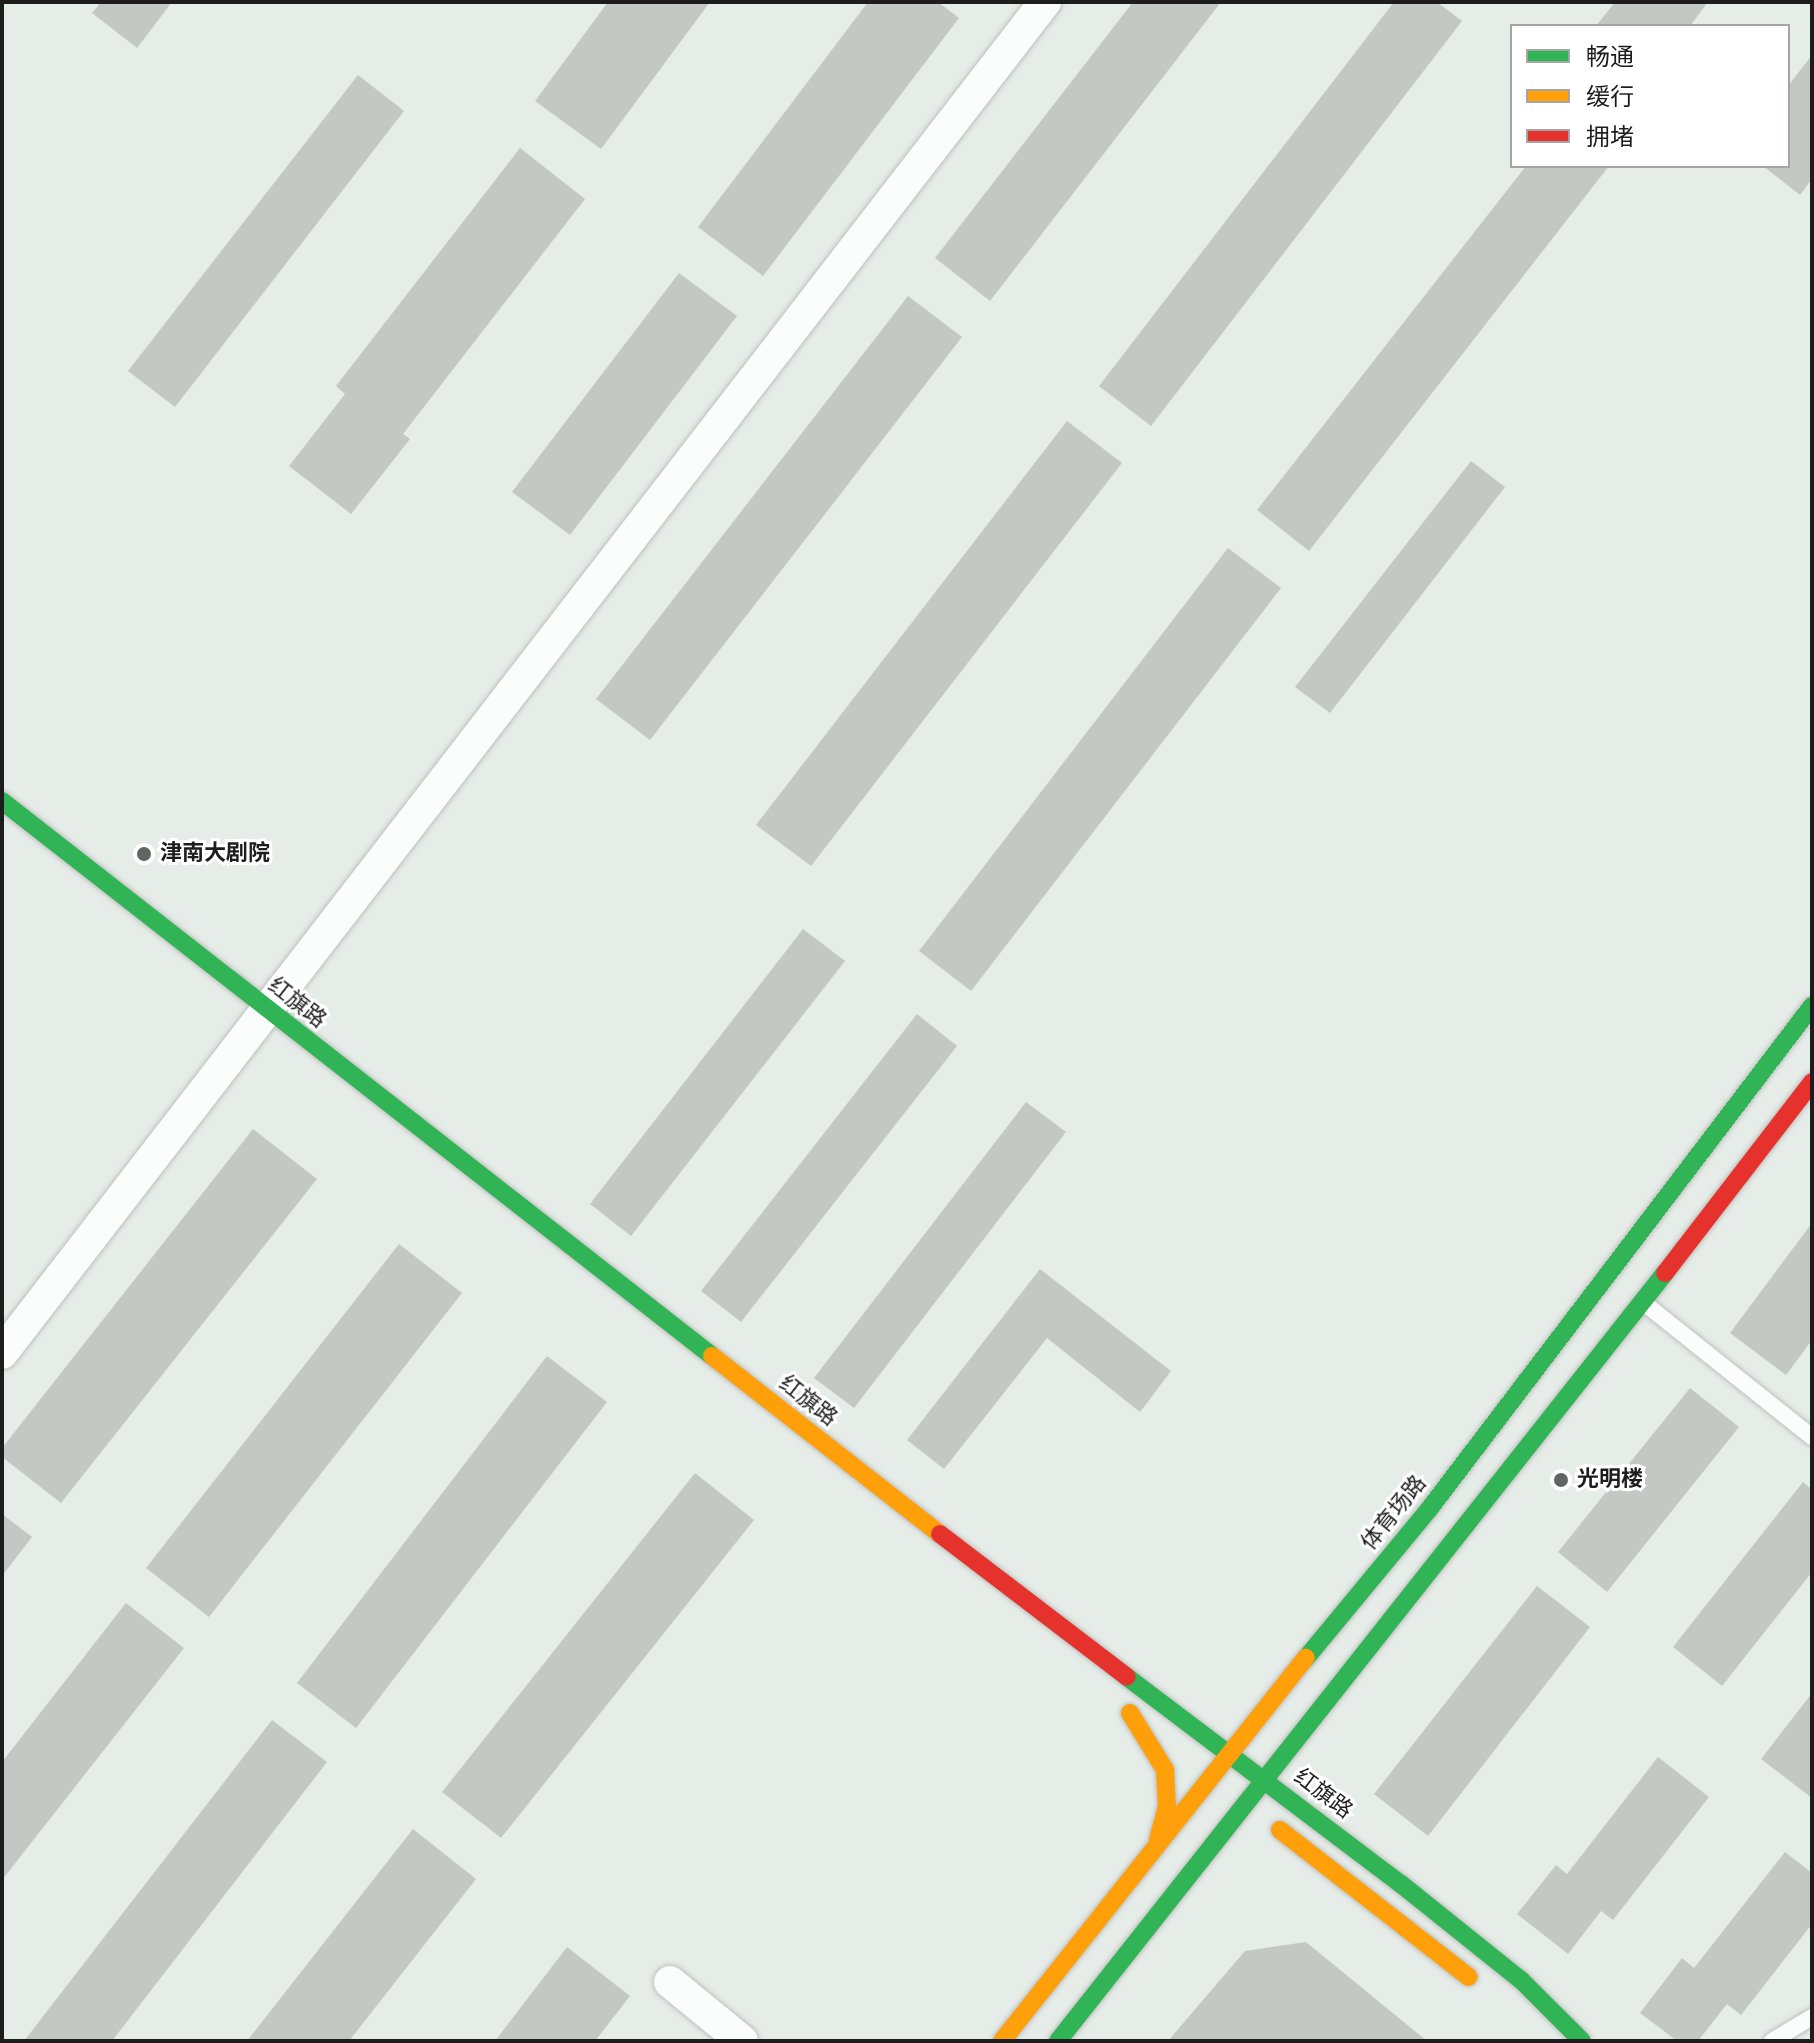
<!DOCTYPE html>
<meta charset="utf-8">
<style>
body{margin:0}
#map{position:relative;width:1814px;height:2043px;overflow:hidden;background:#e6ece8;font-family:"Source Sans 3","Noto Sans SC",sans-serif}
div>[style]{position:absolute}
[style*='--x']{left:calc(var(--x)*1px);top:calc(var(--y)*1px);width:calc(var(--w)*1px);rotate:calc(var(--a)*1deg)}
.building>*{inset:0;background:#c3c8c4}
.roads{filter:drop-shadow(0 0 2px #bec1bf) drop-shadow(0 0 2px #bec1bf)}
.lane>*{height:16px;margin:-8px;padding:0 8px;transform-origin:8px;border-radius:8px;background:#fbfcfc}
.street>*{height:32px;margin:-16px;padding:0 16px;transform-origin:16px;border-radius:16px;background:#fbfcfc}
.fast>*{height:18px;margin:-9px;padding:0 9px;transform-origin:9px;border-radius:9px;background:#30b455}
.slow>*{height:18px;margin:-9px;padding:0 9px;transform-origin:9px;border-radius:9px;background:#ff9f0a}
.jam>*{height:18px;margin:-9px;padding:0 9px;transform-origin:9px;border-radius:9px;background:#e5322d}
.dots>*{width:22px;height:22px;translate:-50% -50%;box-sizing:border-box;border:4px solid #fff;border-radius:50%}
span{translate:-50% -50%;white-space:nowrap;text-align:center;line-height:1.15;-webkit-text-stroke:6px #fff;paint-order:stroke}
.poi-label{font-size:22px;color:#1d1d1d;font-weight:700}
.left{translate:0 -50%;text-align:left}
.street-label{font-size:22px;color:#1d1d1d}
.frame{position:absolute;inset:0;border:4px solid #1d1d1d;pointer-events:none}
.legend{position:absolute;left:1510px;top:24px;width:280px;height:144px;box-sizing:border-box;background:#fff;border:2px solid #a5a5a5;margin:0;padding:10px 14px;list-style:none;font-size:24px;color:#1d1d1d}
.legend li{display:flex;align-items:center;gap:16px;height:40px}
.legend b{width:40px;border:2px solid #a5a5a5}
</style>
<div id="map">
<div class="building">
<div style="clip-path:polygon(101px 2px,172px 2px,137px 48px,92px 13px)"></div>
<div style="clip-path:polygon(608px 2px,710px 2px,601px 149px,535px 101px)"></div>
<div style="clip-path:polygon(868px 2px,938px 2px,959px 18px,763px 276px,698px 227px)"></div>
<div style="clip-path:polygon(1133px 2px,1221px 2px,990px 301px,935px 258px)"></div>
<div style="clip-path:polygon(1394px 2px,1437px 2px,1462px 21px,1151px 426px,1099px 386px)"></div>
<div style="clip-path:polygon(1615px 2px,1708px 2px,1690px 26px,1596px 26px)"></div>
<div style="clip-path:polygon(1812px 55px,1812px 179px,1800px 195px,1763px 166px,1788px 166px,1788px 86px)"></div>
<div style="clip-path:polygon(358px 75px,404px 111px,175px 407px,128px 371px)"></div>
<div style="clip-path:polygon(520px 148px,585px 199px,403px 434px,410px 439px,351px 514px,289px 466px,345px 394px,336px 386px)"></div>
<div style="clip-path:polygon(1526px 166px,1609px 166px,1309px 551px,1257px 510px)"></div>
<div style="clip-path:polygon(679px 273px,737px 316px,570px 535px,512px 492px)"></div>
<div style="clip-path:polygon(908px 296px,962px 337px,650px 740px,596px 699px)"></div>
<div style="clip-path:polygon(1067px 421px,1122px 463px,811px 866px,756px 825px)"></div>
<div style="clip-path:polygon(1471px 461px,1505px 487px,1330px 713px,1295px 687px)"></div>
<div style="clip-path:polygon(1228px 548px,1281px 588px,971px 991px,919px 951px)"></div>
<div style="clip-path:polygon(803px 929px,845px 961px,631px 1236px,590px 1204px)"></div>
<div style="clip-path:polygon(917px 1014px,957px 1046px,741px 1322px,701px 1291px)"></div>
<div style="clip-path:polygon(1026px 1102px,1066px 1132px,854px 1408px,814px 1378px)"></div>
<div style="clip-path:polygon(253px 1129px,317px 1179px,61px 1503px,2px 1457px,2px 1448px)"></div>
<div style="clip-path:polygon(1812px 1223px,1812px 1340px,1786px 1375px,1730px 1333px)"></div>
<div style="clip-path:polygon(399px 1244px,462px 1293px,209px 1617px,146px 1568px)"></div>
<div style="clip-path:polygon(1040px 1269px,1171px 1371px,1140px 1412px,1047px 1338px,944px 1469px,907px 1440px)"></div>
<div style="clip-path:polygon(547px 1356px,607px 1402px,356px 1728px,297px 1683px)"></div>
<div style="clip-path:polygon(1690px 1388px,1739px 1427px,1607px 1592px,1558px 1552px)"></div>
<div style="clip-path:polygon(695px 1473px,754px 1520px,501px 1838px,442px 1792px)"></div>
<div style="clip-path:polygon(1803px 1482px,1812px 1490px,1812px 1572px,1722px 1686px,1673px 1647px)"></div>
<div style="clip-path:polygon(2px 1514px,32px 1537px,2px 1576px)"></div>
<div style="clip-path:polygon(1537px 1586px,1590px 1627px,1428px 1836px,1374px 1794px)"></div>
<div style="clip-path:polygon(126px 1603px,184px 1648px,2px 1880px,2px 1762px)"></div>
<div style="clip-path:polygon(1812px 1693px,1812px 1798px,1761px 1759px)"></div>
<div style="clip-path:polygon(272px 1720px,327px 1762px,112px 2041px,24px 2041px)"></div>
<div style="clip-path:polygon(1658px 1757px,1709px 1797px,1613px 1920px,1601px 1911px,1568px 1954px,1517px 1914px,1556px 1865px,1567px 1874px)"></div>
<div style="clip-path:polygon(413px 1829px,476px 1879px,349px 2041px,247px 2041px)"></div>
<div style="clip-path:polygon(1785px 1852px,1812px 1873px,1812px 1924px,1741px 2015px,1727px 2004px,1698px 2041px,1677px 2041px,1640px 2013px,1682px 1958px,1694px 1968px)"></div>
<div style="clip-path:polygon(1306px 1942px,1427px 2041px,1168px 2041px,1245px 1951px)"></div>
<div style="clip-path:polygon(567px 1947px,630px 1996px,595px 2041px,495px 2041px)"></div>
</div>
<div class="roads">
<div class="lane">
<div style="--x:1644;--y:1303;--w:215;--a:38.6"></div>
<div style="--x:1772;--y:2041;--w:47;--a:-31"></div>
</div>
<div class="street">
<div style="--x:2;--y:1353;--w:1707;--a:-52.33"></div>
<div style="--x:670;--y:1982;--w:93;--a:39.3"></div>
</div>
<div class="fast">
<div style="--x:2;--y:801;--w:901;--a:38.01"></div>
<div style="--x:1306;--y:1658;--w:195;--a:-50.4"></div>
<div style="--x:1430;--y:1508;--w:631;--a:-52.73"></div>
<div style="--x:1127;--y:1677;--w:343;--a:37.1"></div>
<div style="--x:1401;--y:1884;--w:154;--a:38.7"></div>
<div style="--x:1521;--y:1980;--w:86;--a:45"></div>
<div style="--x:1058;--y:2041;--w:979;--a:-51.68"></div>
</div>
<div class="slow">
<div style="--x:712;--y:1356;--w:289;--a:38"></div>
<div style="--x:1130;--y:1713;--w:67;--a:58.4"></div>
<div style="--x:1165;--y:1770;--w:36;--a:87"></div>
<div style="--x:1167;--y:1806;--w:34;--a:105"></div>
<div style="--x:1280;--y:1830;--w:239;--a:37.9"></div>
<div style="--x:1002;--y:2041;--w:489;--a:-51.6"></div>
</div>
<div class="jam">
<div style="--x:1665;--y:1273;--w:241;--a:-52.4"></div>
<div style="--x:940;--y:1534;--w:235;--a:37.4"></div>
</div>
</div>
<div class="dots">
<div style="left:144px;top:854px;background:#636564"></div>
<div style="left:1561px;top:1480px;background:#636564"></div>
</div>
<div class="poi-label">
<span class="left" style="left:160px;top:854px">津南大剧院</span>
<span class="left" style="left:1577px;top:1480px">光明楼</span>
</div>
<div class="street-label">
<span style="left:297px;top:1003px;rotate:38deg">红旗路</span>
<span style="left:808px;top:1401px;rotate:38deg">红旗路</span>
<span style="left:1394px;top:1513px;rotate:-51deg">体育场路</span>
<span style="left:1323px;top:1794px;rotate:37deg">红旗路</span>
</div>
<div class="frame"></div>
<ul class="legend">
<li><b style="height:10px;background:#30b455"></b>畅通</li>
<li><b style="height:10px;background:#ff9f0a"></b>缓行</li>
<li><b style="height:10px;background:#e5322d"></b>拥堵</li>
</ul>
</div>
